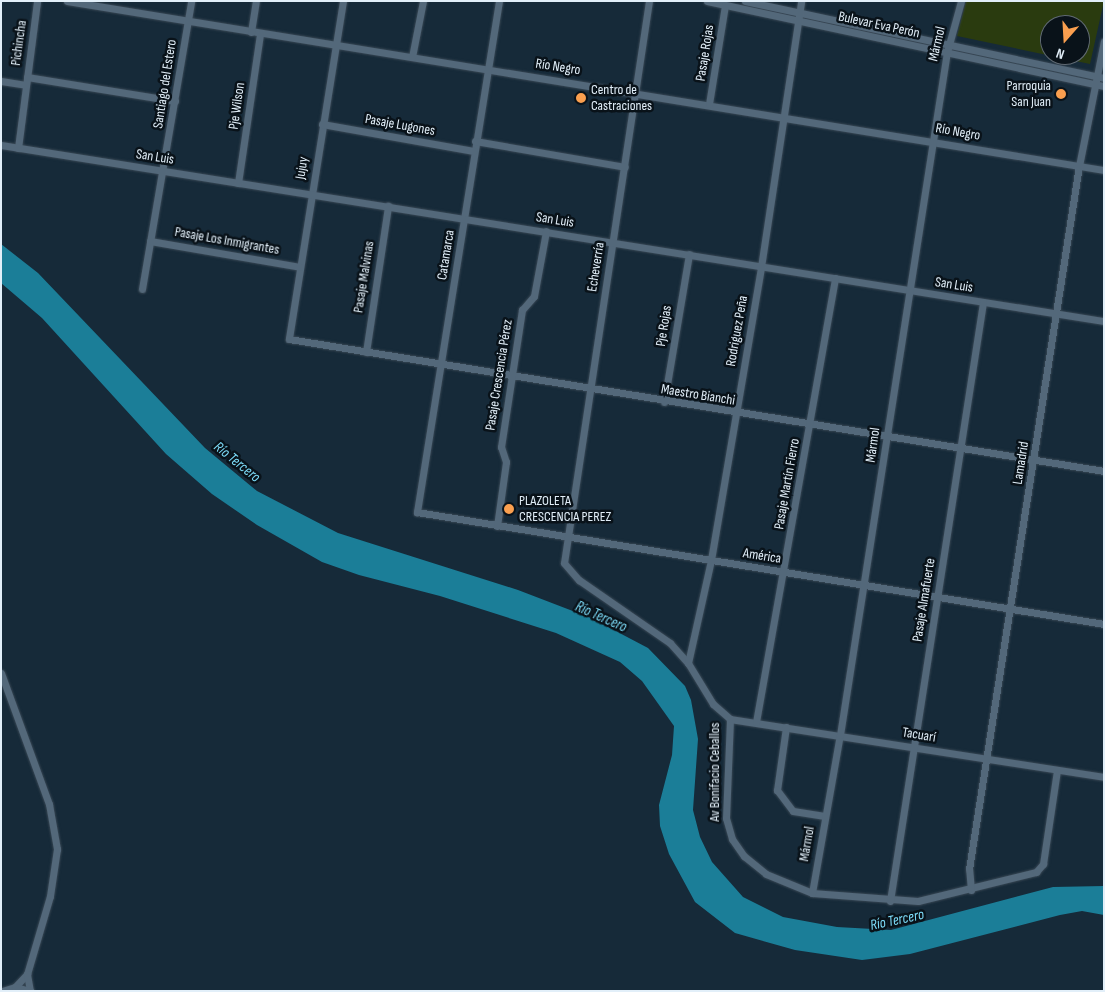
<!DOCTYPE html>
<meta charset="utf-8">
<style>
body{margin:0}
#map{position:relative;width:1105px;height:992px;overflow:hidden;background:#162a39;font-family:"Sofia Sans Condensed",sans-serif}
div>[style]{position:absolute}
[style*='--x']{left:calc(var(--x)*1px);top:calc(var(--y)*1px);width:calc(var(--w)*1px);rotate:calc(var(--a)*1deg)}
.green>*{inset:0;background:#2a3b0f}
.water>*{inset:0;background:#1b7e98}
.roads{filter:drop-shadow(0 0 1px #384754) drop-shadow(0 0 1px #384754)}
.street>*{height:7px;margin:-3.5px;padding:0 3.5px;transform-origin:3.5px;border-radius:3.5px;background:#53687a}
.dots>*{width:14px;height:14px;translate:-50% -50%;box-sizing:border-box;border:2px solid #091219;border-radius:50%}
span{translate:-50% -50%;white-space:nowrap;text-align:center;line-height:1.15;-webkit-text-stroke:5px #091219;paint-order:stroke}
.street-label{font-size:14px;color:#e2eff9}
.poi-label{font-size:14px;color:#e2eff9}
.right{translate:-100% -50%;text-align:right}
.left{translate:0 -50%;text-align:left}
.water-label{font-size:15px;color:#7ddcf9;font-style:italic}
.frame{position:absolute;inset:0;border:2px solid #e2eff9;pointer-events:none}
.north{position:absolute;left:1040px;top:15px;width:50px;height:50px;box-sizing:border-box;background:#091219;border:1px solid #606a73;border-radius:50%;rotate:199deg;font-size:14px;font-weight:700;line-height:20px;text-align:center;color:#e2eff9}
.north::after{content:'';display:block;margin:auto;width:18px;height:22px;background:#fa9f4f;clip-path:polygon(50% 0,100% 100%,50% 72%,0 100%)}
</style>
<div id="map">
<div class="green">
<div style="clip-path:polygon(evenodd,966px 1px,1104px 1px,1090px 64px,957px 36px,966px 1px,1050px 25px,1080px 25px,1080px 55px,1050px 55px,1050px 25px)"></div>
</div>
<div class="water">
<div style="clip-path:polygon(1px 244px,38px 273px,205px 448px,257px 491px,338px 533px,518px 590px,591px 618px,648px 648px,685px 686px,691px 700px,698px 739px,693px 810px,700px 837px,712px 862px,743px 897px,783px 917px,837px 927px,891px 930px,1053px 887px,1104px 886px,1104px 915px,1082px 911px,1060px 915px,910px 954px,862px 960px,795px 950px,735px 933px,695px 902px,669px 854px,660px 826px,659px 805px,672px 755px,674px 726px,642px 681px,620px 662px,556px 633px,440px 596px,359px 575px,322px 562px,257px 525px,212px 494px,166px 454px,42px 318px,1px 283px)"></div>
</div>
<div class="roads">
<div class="street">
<div style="--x:67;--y:1;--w:1051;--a:9.26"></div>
<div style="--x:343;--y:1;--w:342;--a:99.1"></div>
<div style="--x:289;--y:339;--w:826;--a:9.2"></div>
<div style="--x:499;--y:1;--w:518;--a:99.12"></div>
<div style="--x:417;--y:512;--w:696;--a:9.26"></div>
<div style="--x:649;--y:1;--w:568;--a:98.6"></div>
<div style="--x:564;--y:563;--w:23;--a:49"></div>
<div style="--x:579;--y:580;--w:111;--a:34.7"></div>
<div style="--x:670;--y:643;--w:27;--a:48"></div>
<div style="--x:688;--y:663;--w:48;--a:58.6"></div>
<div style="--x:713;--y:704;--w:23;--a:41"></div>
<div style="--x:707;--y:1;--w:406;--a:12.1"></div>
<div style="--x:745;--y:1;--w:367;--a:12.1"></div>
<div style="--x:251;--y:32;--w:31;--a:-81"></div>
<div style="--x:412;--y:57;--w:57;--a:-78.9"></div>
<div style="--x:27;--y:77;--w:150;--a:9.2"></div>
<div style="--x:1;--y:81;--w:25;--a:9"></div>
<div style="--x:709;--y:104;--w:100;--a:-80.8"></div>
<div style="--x:322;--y:124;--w:154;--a:10.1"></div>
<div style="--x:475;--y:141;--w:152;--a:9.8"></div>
<div style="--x:1;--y:145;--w:1117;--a:9.07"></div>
<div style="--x:18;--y:148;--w:148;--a:-82.6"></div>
<div style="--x:238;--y:183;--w:151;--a:-81.6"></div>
<div style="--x:150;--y:241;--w:152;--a:9.8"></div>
<div style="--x:142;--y:289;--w:292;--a:-80.3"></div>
<div style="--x:366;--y:352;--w:148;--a:-81.4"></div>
<div style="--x:664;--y:402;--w:150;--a:-80.4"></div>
<div style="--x:497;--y:526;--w:65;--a:-82"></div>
<div style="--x:506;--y:462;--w:16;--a:-108"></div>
<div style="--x:501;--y:447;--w:139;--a:-81.3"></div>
<div style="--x:522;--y:310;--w:18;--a:-49"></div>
<div style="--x:534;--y:296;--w:66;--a:-79.5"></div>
<div style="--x:688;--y:663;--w:106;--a:-77.4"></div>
<div style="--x:711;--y:560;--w:297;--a:-80.3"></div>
<div style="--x:761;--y:267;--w:269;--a:-81.4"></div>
<div style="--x:1;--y:673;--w:140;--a:69.9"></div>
<div style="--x:49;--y:804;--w:46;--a:79.9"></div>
<div style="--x:57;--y:849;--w:48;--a:98.5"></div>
<div style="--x:50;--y:896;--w:81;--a:106.4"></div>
<div style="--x:730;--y:719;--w:99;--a:92.3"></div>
<div style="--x:726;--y:818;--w:22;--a:74"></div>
<div style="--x:732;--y:839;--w:21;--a:55"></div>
<div style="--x:744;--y:856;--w:28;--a:39"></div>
<div style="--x:766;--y:874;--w:50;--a:22.4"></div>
<div style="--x:812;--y:893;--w:106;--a:4.3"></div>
<div style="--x:918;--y:901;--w:122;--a:-13.8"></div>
<div style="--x:1036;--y:872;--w:11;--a:-49"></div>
<div style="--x:1043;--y:864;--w:95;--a:-81.5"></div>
<div style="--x:730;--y:719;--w:378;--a:8.8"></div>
<div style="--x:756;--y:722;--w:451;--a:-79.9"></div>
<div style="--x:786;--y:727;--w:64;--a:98.1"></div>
<div style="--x:777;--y:790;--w:26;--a:53"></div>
<div style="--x:793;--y:811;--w:32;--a:9"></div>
<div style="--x:971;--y:890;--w:21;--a:-95"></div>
<div style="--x:969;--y:869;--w:712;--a:-81.11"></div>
<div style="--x:1079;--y:166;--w:127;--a:-78.7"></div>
<div style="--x:812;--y:893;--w:160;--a:-80"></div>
<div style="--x:840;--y:735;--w:691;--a:-81.1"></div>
<div style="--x:947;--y:52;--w:53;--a:-74.6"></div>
<div style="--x:890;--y:901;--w:606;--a:-81.17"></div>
<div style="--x:15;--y:987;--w:18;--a:-47"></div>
<div style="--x:27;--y:974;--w:17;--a:80"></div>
<div style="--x:2;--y:991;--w:14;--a:-17"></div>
<div style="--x:15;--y:987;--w:16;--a:15"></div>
</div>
</div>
<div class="dots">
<div style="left:1061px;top:94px;background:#fa9f4f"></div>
<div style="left:581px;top:98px;background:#fa9f4f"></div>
<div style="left:509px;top:509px;background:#fa9f4f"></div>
</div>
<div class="street-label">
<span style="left:879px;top:25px;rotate:12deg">Bulevar Eva Perón</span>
<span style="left:19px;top:43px;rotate:-82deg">Pichincha</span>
<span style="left:937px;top:44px;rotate:-77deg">Mármol</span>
<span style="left:705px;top:53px;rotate:-81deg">Pasaje Rojas</span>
<span style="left:558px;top:67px;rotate:9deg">Río Negro</span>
<span style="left:165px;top:84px;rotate:-81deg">Santiago del Estero</span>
<span style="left:237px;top:106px;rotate:-82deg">Pje Wilson</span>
<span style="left:400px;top:125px;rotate:10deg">Pasaje Lugones</span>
<span style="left:958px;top:132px;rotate:10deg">Río Negro</span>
<span style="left:155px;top:157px;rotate:9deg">San Luis</span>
<span style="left:302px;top:168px;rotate:-81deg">Jujuy</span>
<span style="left:555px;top:220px;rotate:9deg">San Luis</span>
<span style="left:227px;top:241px;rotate:10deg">Pasaje Los Inmigrantes</span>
<span style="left:446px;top:255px;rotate:-81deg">Catamarca</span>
<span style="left:596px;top:267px;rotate:-81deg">Echeverría</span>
<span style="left:364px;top:277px;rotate:-81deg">Pasaje Malvinas</span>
<span style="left:954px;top:285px;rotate:9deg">San Luis</span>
<span style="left:664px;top:326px;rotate:-81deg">Pje Rojas</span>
<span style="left:737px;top:331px;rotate:-80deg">Rodriguez Peña</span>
<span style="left:499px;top:375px;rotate:-81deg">Pasaje Crescencia Pérez</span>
<span style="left:698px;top:395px;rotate:9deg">Maestro Bianchi</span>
<span style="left:873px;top:445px;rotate:-82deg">Mármol</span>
<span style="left:1021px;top:463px;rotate:-81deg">Lamadrid</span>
<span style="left:787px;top:484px;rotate:-80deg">Pasaje Martín Fierro</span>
<span style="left:762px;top:556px;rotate:9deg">América</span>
<span style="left:924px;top:600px;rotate:-81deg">Pasaje Almafuerte</span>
<span style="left:919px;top:735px;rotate:9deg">Tacuarí</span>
<span style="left:715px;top:772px;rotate:-90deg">Av Bonifacio Ceballos</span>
<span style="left:807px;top:844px;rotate:-80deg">Mármol</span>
</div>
<div class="poi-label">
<span class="right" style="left:1051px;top:94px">Parroquia<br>San Juan</span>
<span class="left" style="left:591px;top:98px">Centro de<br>Castraciones</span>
<span class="left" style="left:519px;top:509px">PLAZOLETA<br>CRESCENCIA PEREZ</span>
</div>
<div class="water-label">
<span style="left:237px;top:462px;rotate:39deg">Río Tercero</span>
<span style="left:601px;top:617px;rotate:24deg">Río Tercero</span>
<span style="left:897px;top:920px;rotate:-12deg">Río Tercero</span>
</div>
<div class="frame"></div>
<div class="north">N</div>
</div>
